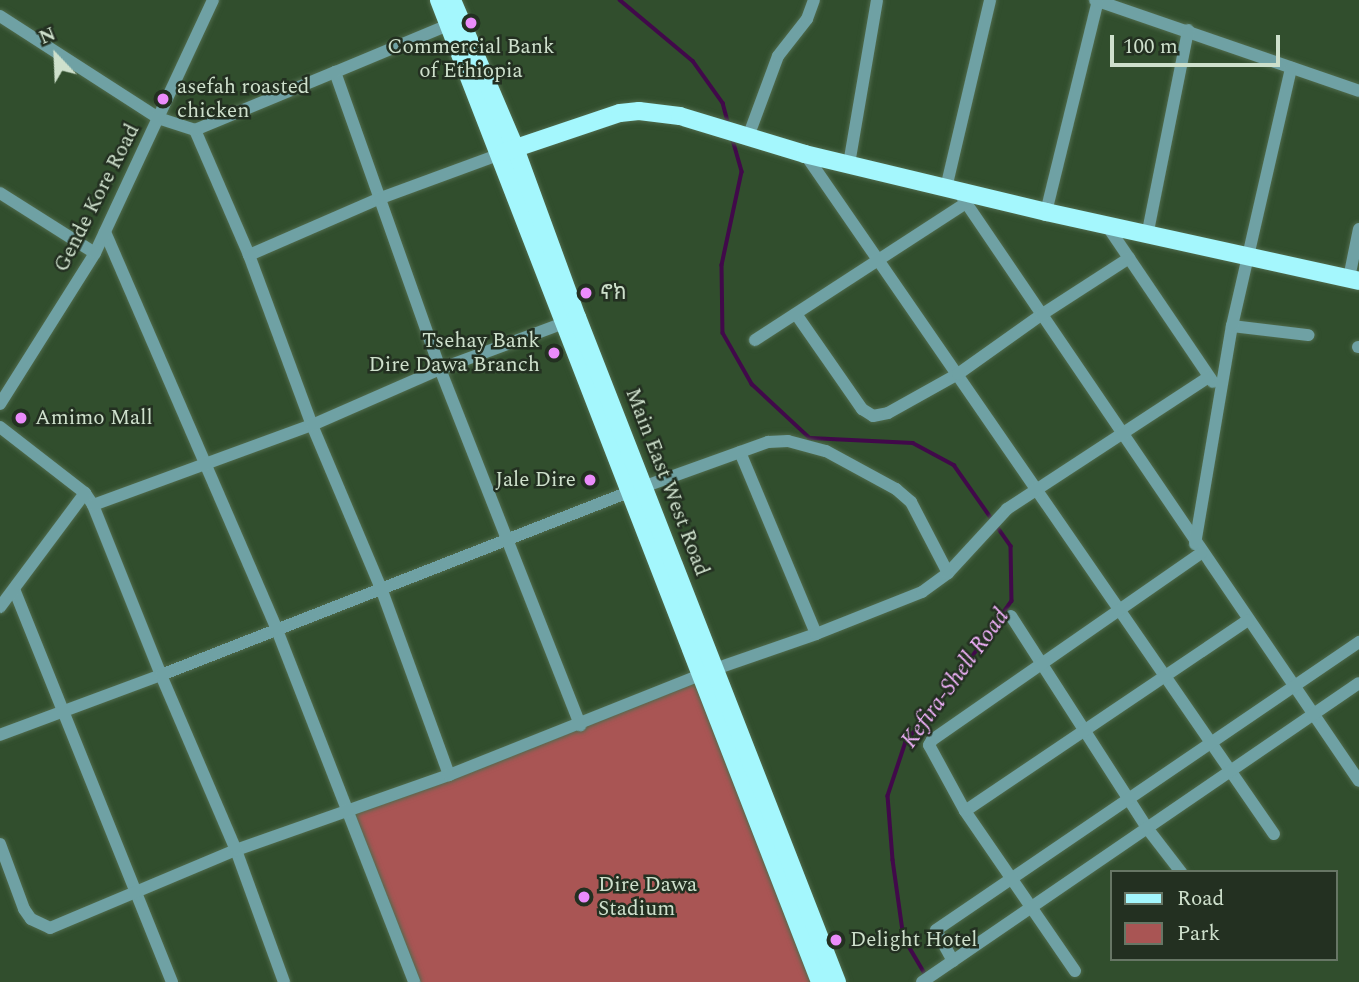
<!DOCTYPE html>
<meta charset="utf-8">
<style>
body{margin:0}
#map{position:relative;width:1359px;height:982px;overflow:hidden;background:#314e2d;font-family:Spectral,"Noto Sans Ethiopic",serif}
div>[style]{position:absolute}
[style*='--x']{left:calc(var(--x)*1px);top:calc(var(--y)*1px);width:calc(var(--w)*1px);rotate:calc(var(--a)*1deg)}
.green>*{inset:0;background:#a95554}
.stream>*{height:3.5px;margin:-1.75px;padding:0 1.75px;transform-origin:1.75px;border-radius:1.75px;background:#41094a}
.roads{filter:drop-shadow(0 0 2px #506b4d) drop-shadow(0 0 2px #506b4d)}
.minor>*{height:12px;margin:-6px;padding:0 6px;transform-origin:6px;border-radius:6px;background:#6fa1a4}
.major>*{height:18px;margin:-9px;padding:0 9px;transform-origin:9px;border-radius:9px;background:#a4f7fd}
.dots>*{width:19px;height:19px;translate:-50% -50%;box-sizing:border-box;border:4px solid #233021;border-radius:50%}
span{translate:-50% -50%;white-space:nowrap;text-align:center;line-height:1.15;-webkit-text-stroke:5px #233021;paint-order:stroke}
.poi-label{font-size:21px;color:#cee0cc}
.left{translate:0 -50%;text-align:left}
.right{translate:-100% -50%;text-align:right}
.street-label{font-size:21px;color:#cee0cc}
.water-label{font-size:23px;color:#f1b2fb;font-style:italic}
.legend{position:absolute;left:1110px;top:870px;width:228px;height:91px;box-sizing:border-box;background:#233021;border:2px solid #677665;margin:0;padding:9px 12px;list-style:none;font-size:21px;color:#cee0cc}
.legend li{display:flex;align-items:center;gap:14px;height:35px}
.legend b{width:35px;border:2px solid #677665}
.north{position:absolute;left:21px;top:21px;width:70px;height:70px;-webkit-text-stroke:5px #233021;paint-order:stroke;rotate:337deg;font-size:19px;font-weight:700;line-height:28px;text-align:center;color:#cee0cc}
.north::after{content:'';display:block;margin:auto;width:24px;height:32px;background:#cee0cc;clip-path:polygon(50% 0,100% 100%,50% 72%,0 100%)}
.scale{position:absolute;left:1110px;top:35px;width:170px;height:32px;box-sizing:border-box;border:4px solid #cee0cc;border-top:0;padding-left:9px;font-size:21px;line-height:24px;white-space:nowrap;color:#cee0cc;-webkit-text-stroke:5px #233021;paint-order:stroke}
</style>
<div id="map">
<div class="green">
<div style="clip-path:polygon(700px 675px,820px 982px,414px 982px,346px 811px)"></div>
</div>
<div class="stream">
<div style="--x:620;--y:0;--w:95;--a:39.9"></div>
<div style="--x:693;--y:61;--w:52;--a:54.5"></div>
<div style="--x:723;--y:103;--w:24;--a:75"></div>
<div style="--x:733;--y:140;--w:33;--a:74"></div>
<div style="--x:742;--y:172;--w:95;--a:102.1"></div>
<div style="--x:722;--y:265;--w:68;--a:89.2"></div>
<div style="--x:723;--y:333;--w:59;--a:60.4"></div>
<div style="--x:752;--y:384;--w:79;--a:43"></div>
<div style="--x:810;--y:438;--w:103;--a:2.8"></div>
<div style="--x:913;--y:443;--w:47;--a:28.2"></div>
<div style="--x:954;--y:465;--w:99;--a:54.9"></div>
<div style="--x:1011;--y:546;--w:55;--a:89"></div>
<div style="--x:1012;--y:601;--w:118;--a:125.3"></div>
<div style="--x:944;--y:697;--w:59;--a:130.2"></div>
<div style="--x:906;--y:742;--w:57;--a:108.4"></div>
<div style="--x:888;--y:796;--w:64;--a:85.5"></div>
<div style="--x:893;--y:860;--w:79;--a:82"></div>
<div style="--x:904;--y:938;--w:45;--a:59.5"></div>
</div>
<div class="roads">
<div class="minor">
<div style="--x:1095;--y:0;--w:279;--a:19"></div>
<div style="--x:0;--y:16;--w:188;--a:32.8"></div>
<div style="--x:158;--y:118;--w:39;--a:18"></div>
<div style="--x:195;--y:130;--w:136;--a:66.6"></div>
<div style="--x:249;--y:255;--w:181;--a:69.7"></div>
<div style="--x:312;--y:425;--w:177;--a:67.1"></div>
<div style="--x:381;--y:588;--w:199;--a:70"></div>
<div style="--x:453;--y:23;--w:128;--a:157.4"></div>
<div style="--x:335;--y:72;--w:315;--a:70.5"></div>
<div style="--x:440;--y:369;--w:383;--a:68.5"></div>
<div style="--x:195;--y:130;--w:152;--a:-22.5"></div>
<div style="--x:748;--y:137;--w:86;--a:-69.7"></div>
<div style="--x:778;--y:56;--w:47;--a:-51.9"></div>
<div style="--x:807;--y:19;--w:20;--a:-70"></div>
<div style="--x:805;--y:154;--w:826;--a:55.41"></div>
<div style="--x:849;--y:164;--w:166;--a:-80.3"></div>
<div style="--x:946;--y:188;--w:193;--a:-76.8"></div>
<div style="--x:958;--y:191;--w:713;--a:55.8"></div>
<div style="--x:0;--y:193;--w:112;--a:32.3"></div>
<div style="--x:1046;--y:212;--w:217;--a:-76.2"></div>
<div style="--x:1108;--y:227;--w:187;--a:55.9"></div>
<div style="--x:105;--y:232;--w:434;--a:66.6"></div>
<div style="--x:277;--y:630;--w:378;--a:68.7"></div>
<div style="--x:1147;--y:236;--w:210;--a:-78.7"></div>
<div style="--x:249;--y:255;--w:141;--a:-23.5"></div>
<div style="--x:378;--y:199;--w:130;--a:-20.2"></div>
<div style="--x:1349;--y:278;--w:50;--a:-78.5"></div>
<div style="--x:796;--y:314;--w:116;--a:55.2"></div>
<div style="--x:862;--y:409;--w:13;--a:32"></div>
<div style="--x:873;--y:416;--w:15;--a:-11"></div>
<div style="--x:888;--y:413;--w:80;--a:-29.1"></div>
<div style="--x:958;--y:374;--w:102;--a:-35.4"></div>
<div style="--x:1041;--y:315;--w:105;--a:-32.9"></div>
<div style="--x:1232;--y:326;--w:77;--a:6.8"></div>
<div style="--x:755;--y:340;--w:252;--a:-33"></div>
<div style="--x:1358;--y:347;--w:1;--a:0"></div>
<div style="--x:0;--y:404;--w:178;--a:-57.8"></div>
<div style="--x:95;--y:253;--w:279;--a:-65"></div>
<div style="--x:0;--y:427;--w:108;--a:37.8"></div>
<div style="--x:85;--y:493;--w:14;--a:56"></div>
<div style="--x:93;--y:505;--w:183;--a:68.2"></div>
<div style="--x:161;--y:675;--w:172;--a:159.6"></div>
<div style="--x:740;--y:452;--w:197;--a:67.3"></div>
<div style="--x:93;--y:505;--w:233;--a:-20.1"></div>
<div style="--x:312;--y:425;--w:140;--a:-23.6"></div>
<div style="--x:440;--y:369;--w:138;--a:-20.4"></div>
<div style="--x:1195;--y:544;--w:221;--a:-80.4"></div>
<div style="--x:1232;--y:326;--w:265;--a:-77.1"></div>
<div style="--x:14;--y:589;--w:424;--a:68.1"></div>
<div style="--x:0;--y:607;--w:142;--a:-53.3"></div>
<div style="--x:1011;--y:616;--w:252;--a:57.3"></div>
<div style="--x:1147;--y:828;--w:56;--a:52.3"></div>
<div style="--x:965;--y:811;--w:341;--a:-34"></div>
<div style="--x:0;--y:844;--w:69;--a:69.7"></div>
<div style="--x:24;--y:909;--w:12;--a:55"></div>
<div style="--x:31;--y:919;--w:21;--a:25"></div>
<div style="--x:50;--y:928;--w:202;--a:-22.8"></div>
<div style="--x:236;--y:850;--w:226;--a:-19.4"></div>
<div style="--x:449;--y:775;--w:286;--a:-21.7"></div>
<div style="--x:715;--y:669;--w:107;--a:-19.1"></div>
<div style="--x:816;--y:634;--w:114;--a:-21.6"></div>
<div style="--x:922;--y:592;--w:32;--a:-36"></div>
<div style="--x:948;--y:573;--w:87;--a:-47.3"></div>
<div style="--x:1007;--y:509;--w:241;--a:-33.2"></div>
<div style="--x:953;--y:961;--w:35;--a:-119"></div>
<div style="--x:936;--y:930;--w:512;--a:-34.25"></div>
<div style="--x:1075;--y:971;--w:194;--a:-124.5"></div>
<div style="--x:965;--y:811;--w:75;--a:-118.6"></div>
<div style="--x:929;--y:745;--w:6;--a:-59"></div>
<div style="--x:932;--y:740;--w:328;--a:-34.8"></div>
<div style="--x:284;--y:982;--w:140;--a:-110"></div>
<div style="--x:236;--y:850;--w:190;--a:-113.2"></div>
<div style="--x:161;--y:675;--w:503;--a:-21.36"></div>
<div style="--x:629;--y:492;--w:148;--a:-19.8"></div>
<div style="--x:768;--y:442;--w:20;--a:-3"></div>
<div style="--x:788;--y:441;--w:39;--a:15"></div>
<div style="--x:826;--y:451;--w:80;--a:28.5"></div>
<div style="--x:896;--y:489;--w:20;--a:41"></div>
<div style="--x:911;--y:502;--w:80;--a:62.5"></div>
<div style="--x:922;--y:982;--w:529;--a:-34.38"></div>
</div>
<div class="major">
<div style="--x:439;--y:0;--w:1053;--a:68.79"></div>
<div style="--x:452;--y:0;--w:161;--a:66.9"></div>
<div style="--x:515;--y:148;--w:180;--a:69.9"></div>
<div style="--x:577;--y:317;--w:714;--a:68.65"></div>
<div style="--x:504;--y:152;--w:122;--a:-18.6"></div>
<div style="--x:620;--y:113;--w:19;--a:-6"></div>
<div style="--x:639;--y:111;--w:41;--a:7"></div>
<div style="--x:680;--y:116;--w:131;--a:16.9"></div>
<div style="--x:805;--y:154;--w:248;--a:13.5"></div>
<div style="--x:1046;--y:212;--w:321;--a:12.4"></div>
</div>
</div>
<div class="dots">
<div style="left:471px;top:23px;background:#eb8cfb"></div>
<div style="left:163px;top:99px;background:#eb8cfb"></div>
<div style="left:586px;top:293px;background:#eb8cfb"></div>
<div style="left:554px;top:353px;background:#eb8cfb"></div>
<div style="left:21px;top:418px;background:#eb8cfb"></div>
<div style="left:590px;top:480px;background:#eb8cfb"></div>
<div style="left:584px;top:897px;background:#eb8cfb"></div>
<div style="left:836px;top:940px;background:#eb8cfb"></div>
</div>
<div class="poi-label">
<span style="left:471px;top:59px">Commercial Bank<br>of Ethiopia</span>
<span class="left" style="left:177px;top:99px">asefah roasted<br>chicken</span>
<span class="left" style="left:600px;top:293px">ኖክ</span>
<span class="right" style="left:540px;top:353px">Tsehay Bank<br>Dire Dawa Branch</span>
<span class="left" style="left:35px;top:418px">Amimo Mall</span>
<span class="right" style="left:576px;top:480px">Jale Dire</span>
<span class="left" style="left:598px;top:897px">Dire Dawa<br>Stadium</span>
<span class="left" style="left:850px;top:940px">Delight Hotel</span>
</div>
<div class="street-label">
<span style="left:97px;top:198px;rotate:-63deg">Gende Kore Road</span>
<span style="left:667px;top:482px;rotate:69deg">Main East West Road</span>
</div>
<div class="water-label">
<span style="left:956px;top:679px;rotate:-54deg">Kefira-Shell Road</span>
</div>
<ul class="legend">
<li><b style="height:9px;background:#a4f7fd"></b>Road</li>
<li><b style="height:19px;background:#a95554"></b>Park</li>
</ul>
<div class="north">N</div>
<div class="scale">100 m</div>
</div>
